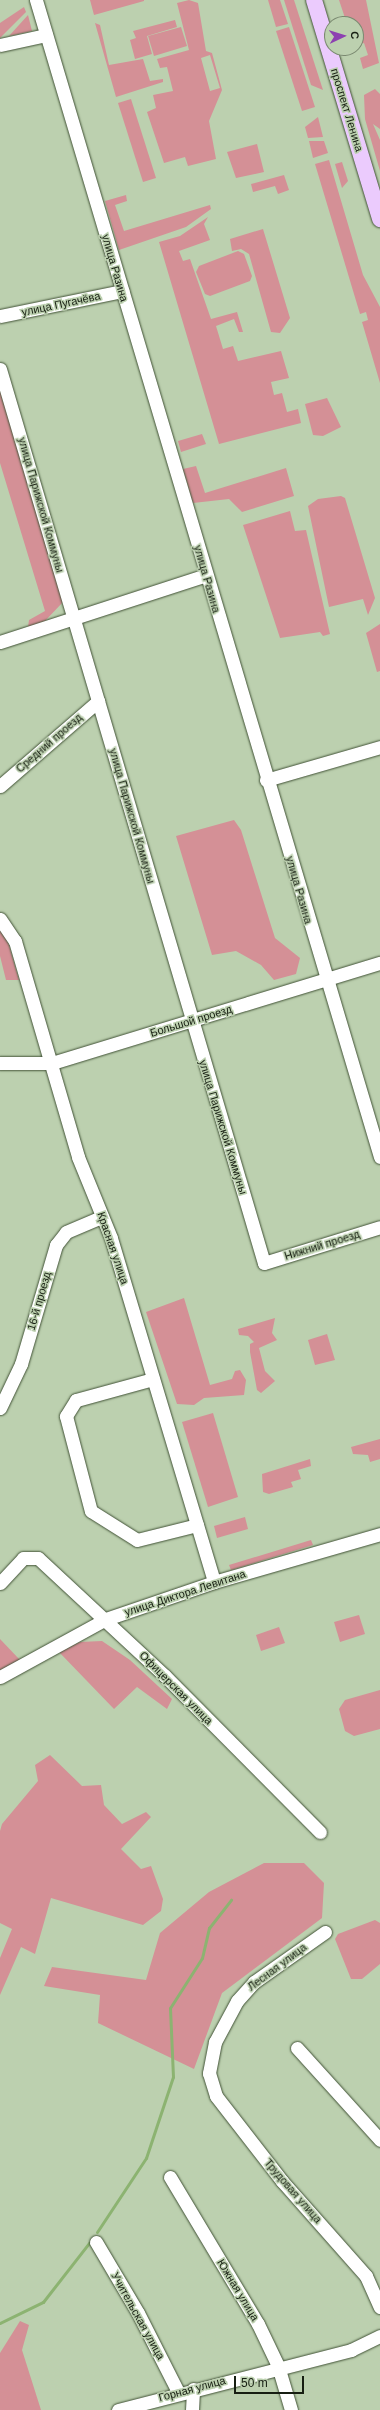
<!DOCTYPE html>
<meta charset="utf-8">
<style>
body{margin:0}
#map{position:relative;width:380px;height:2410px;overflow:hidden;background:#bcd0af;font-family:Arial,sans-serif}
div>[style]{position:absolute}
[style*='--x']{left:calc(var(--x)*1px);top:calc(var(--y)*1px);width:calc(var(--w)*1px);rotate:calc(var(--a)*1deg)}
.green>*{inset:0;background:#d49096}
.stream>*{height:3px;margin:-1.5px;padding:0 1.5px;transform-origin:1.5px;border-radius:1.5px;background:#8cb371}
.roads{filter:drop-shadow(0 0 1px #415236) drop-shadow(0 0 1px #415236)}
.minor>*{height:13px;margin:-6.5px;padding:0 6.5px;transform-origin:6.5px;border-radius:6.5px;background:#fff}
.major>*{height:16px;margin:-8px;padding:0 8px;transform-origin:8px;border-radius:8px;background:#ebcbfd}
span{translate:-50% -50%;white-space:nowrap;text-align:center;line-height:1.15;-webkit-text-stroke:3px #bcd0af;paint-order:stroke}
.street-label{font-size:11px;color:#171e12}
.north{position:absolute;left:324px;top:16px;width:40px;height:40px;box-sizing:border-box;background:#bcd0af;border:1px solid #7a8970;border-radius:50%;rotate:86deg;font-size:11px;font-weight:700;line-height:16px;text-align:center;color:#171e12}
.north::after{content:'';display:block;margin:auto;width:14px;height:18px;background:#8d40b1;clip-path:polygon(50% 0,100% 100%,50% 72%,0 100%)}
.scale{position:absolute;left:234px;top:2376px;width:70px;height:18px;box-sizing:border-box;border:2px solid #171e12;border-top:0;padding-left:5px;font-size:12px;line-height:14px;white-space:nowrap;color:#171e12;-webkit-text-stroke:3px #bcd0af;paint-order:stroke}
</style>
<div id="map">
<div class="green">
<div style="clip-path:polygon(90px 0,144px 0,144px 1px,94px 15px)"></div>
<div style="clip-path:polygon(evenodd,189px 0,198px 3px,206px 51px,212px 53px,222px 90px,209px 121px,216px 159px,188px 166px,185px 157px,164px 163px,147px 112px,156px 108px,153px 95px,173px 91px,167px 67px,160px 68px,157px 59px,189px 50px,177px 3px,189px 0,210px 55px,220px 88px,210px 91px,201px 58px,210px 55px)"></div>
<div style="clip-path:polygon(268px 0,280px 0,288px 24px,276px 27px)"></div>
<div style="clip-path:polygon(284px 0,294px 0,323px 90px,311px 85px)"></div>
<div style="clip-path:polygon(339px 0,366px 0,379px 63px,363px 69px,360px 58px,368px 55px,364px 43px,356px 45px,356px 24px,347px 24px)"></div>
<div style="clip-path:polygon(24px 7px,26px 12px,0 38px,0 23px)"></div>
<div style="clip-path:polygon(28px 15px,32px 31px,9px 36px)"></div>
<div style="clip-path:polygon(175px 20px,177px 27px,147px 36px,152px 54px,135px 59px,130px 40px,136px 38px,133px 31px)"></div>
<div style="clip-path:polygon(95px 23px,100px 25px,109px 65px,143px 59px,150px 81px,163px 79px,163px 82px,116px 97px)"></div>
<div style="clip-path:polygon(181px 27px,187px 46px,154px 56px,148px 36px)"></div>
<div style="clip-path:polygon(289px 27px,315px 107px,302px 111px,276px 31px)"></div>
<div style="clip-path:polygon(375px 89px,380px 94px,380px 129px,373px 124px,380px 140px,380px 171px,365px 119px,364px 95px)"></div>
<div style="clip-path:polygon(131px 99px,156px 178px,143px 182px,118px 103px)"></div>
<div style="clip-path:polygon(318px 117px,323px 137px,308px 138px,305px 127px)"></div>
<div style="clip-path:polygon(309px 141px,324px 141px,328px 153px,313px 158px)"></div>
<div style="clip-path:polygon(257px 144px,264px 172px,236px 178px,227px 152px)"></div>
<div style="clip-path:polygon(329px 160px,363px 275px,380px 307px,380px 383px,362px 322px,368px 320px,366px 312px,360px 314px,315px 164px)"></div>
<div style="clip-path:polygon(342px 162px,348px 181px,342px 188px,335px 164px)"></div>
<div style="clip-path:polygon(284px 175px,289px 190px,278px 194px,275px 186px,253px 192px,251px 184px)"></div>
<div style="clip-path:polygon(126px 195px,127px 201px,115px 205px,124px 231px,210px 205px,211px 209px,186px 227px,119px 250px,105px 201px)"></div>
<div style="clip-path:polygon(208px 217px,204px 224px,210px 240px,179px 251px,183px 261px,190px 259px,211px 319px,237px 312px,243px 332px,239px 332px,234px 319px,216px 326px,223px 349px,233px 346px,238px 361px,281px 351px,289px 378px,271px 382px,274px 395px,282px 393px,287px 412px,298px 409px,301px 423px,219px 444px,159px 242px,180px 236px)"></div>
<div style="clip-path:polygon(263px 229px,290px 318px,280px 333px,271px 332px,249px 254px,241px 249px,232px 251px,230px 239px)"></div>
<div style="clip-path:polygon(238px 251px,244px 254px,252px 276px,250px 281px,210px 296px,205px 294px,196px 272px,199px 266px)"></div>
<div style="clip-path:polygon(0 389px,63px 602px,45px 621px,28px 627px,29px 620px,45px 611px,0 463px)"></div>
<div style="clip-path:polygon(327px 398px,341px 427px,323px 436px,313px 435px,305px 404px)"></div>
<div style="clip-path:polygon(202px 434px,206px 444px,181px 452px,178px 441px)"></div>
<div style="clip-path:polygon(196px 466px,205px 493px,286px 468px,294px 496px,242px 512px,229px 499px,193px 503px,183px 469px)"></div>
<div style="clip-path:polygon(341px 496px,345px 498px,375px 598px,368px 615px,363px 599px,329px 607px,308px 506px,318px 499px)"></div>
<div style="clip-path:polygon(290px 511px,295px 531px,306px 530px,330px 634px,323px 636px,320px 632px,280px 638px,243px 525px)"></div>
<div style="clip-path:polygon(380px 624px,380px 671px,377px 672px,366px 633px)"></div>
<div style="clip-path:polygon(234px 820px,241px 830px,275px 938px,300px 958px,296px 974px,274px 980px,261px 965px,236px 951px,212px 955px,176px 836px)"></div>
<div style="clip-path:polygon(0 927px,9px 945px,19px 980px,6px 980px,0 956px)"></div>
<div style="clip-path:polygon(184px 1298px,210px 1385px,232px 1379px,235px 1371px,240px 1370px,246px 1380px,244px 1395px,204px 1398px,194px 1405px,177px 1404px,146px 1312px)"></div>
<div style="clip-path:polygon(275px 1318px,272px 1333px,277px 1340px,259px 1348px,265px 1371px,275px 1381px,261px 1393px,257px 1390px,250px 1352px,250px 1344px,254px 1342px,248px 1336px,239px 1335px,238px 1329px)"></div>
<div style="clip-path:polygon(327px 1334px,335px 1360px,315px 1365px,308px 1340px)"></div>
<div style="clip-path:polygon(213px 1413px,238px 1497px,208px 1507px,182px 1422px)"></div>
<div style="clip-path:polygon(380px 1439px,380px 1459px,370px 1462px,368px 1455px,353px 1454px,351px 1447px)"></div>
<div style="clip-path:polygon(310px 1459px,311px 1466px,298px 1470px,301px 1479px,291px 1482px,293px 1487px,269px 1494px,263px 1492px,262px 1474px)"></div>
<div style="clip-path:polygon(245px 1517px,248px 1529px,217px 1538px,214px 1526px)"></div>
<div style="clip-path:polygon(311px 1540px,313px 1545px,231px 1570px,229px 1565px)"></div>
<div style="clip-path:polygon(359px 1615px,365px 1634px,340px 1642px,334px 1622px)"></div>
<div style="clip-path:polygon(279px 1627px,285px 1643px,261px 1651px,256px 1635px)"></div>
<div style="clip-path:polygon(0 1639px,20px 1660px,0 1671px)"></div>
<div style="clip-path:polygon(102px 1641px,130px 1660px,172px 1699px,167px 1709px,137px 1687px,114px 1709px,59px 1652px,80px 1642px)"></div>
<div style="clip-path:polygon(380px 1690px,380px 1729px,354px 1736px,345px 1731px,339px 1709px,345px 1700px)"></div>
<div style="clip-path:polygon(50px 1755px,82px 1786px,101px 1785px,104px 1805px,122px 1824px,146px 1812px,151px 1817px,121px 1849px,141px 1869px,151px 1866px,163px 1899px,161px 1911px,143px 1925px,51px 1898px,35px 1954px,21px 1947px,0 1995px,0 1958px,12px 1929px,0 1923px,0 1831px,2px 1824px,38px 1781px,35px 1765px)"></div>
<div style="clip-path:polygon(264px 1863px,304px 1863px,324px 1883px,322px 1918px,222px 1993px,194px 2069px,98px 2023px,100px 1995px,44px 1986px,52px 1967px,146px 1980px,160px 1933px,209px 1892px)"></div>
<div style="clip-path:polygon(375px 1920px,380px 1923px,380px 1964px,362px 1979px,351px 1979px,335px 1939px,338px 1934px)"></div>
<div style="clip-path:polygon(20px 2321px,29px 2325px,22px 2350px,41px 2410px,0 2410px,0 2353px)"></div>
</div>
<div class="stream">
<div style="--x:97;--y:2232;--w:89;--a:-56.5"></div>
<div style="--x:146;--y:2158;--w:85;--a:-71.6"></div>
<div style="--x:173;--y:2077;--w:69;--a:-92.5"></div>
<div style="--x:170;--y:2008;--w:59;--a:-57.4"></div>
<div style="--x:202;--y:1958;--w:31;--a:-77"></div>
<div style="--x:209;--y:1928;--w:36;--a:-52"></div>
<div style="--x:0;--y:2323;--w:48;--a:-26"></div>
<div style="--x:43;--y:2302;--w:75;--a:-52.1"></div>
</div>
<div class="roads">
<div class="minor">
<div style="--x:36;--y:0;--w:1207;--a:73.44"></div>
<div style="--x:0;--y:45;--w:47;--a:-12.3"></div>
<div style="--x:0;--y:316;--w:125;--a:-11.6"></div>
<div style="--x:0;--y:369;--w:932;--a:73.55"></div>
<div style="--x:264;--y:1263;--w:121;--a:-17.2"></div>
<div style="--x:0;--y:642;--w:217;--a:-18"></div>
<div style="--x:266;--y:780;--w:119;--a:-16.1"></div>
<div style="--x:0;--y:786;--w:130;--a:-40.9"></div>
<div style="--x:0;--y:919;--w:27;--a:56"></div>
<div style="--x:15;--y:941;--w:225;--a:73.7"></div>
<div style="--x:78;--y:1157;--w:87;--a:67.8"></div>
<div style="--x:111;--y:1238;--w:359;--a:73.3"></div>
<div style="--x:0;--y:1063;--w:52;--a:0"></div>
<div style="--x:52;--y:1063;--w:343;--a:-17"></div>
<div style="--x:153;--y:1379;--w:80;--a:164.7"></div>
<div style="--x:76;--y:1400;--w:19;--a:122"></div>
<div style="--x:66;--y:1416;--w:98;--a:75.3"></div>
<div style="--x:91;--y:1511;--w:54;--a:32.2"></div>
<div style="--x:137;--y:1540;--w:62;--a:-14"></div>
<div style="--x:0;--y:1408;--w:49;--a:-64.5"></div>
<div style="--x:21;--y:1364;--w:124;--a:-73.6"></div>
<div style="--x:56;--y:1245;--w:16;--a:-52"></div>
<div style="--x:66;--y:1232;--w:39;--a:-23"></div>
<div style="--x:0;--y:1583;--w:34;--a:-47"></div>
<div style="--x:23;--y:1558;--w:15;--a:0"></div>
<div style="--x:38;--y:1558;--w:173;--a:42.9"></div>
<div style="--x:165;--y:1676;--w:220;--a:45.2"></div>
<div style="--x:0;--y:1677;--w:121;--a:-28.7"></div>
<div style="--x:106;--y:1619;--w:114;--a:-18.9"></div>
<div style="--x:214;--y:1582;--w:173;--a:-16.1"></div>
<div style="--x:325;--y:1932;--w:87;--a:144.8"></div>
<div style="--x:254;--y:1982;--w:25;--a:132"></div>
<div style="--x:237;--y:2001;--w:47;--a:118.2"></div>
<div style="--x:215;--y:2042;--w:32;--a:101"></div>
<div style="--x:209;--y:2073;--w:24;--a:73"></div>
<div style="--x:216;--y:2096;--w:108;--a:52.2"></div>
<div style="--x:282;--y:2181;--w:127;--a:48.5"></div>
<div style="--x:366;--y:2276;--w:34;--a:66"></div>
<div style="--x:297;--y:2048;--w:124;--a:47.9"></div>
<div style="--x:170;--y:2177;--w:171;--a:59.1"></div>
<div style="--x:258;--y:2324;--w:47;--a:64.5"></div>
<div style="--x:278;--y:2366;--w:46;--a:73.5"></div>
<div style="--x:96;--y:2242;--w:82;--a:59.4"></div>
<div style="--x:138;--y:2313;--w:89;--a:63.1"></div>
<div style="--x:118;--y:2410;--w:241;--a:-14.4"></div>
<div style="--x:351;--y:2350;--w:32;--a:-26"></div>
<div style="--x:192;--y:2410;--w:21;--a:-87"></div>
</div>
<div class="major">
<div style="--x:314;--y:0;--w:229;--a:73.2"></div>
</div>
</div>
<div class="street-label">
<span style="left:347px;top:110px;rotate:73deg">проспект Ленина</span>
<span style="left:115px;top:268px;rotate:74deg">улица Разина</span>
<span style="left:61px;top:304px;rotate:-12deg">улица Пугачёва</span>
<span style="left:41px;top:505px;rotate:74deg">улица Парижской Коммуны</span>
<span style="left:207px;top:579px;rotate:74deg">улица Разина</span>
<span style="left:49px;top:743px;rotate:-41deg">Средний проезд</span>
<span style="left:132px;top:816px;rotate:74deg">улица Парижской Коммуны</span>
<span style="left:299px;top:890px;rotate:74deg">улица Разина</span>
<span style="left:191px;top:1021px;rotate:-17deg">Большой проезд</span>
<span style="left:223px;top:1127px;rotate:73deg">улица Парижской Коммуны</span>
<span style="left:322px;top:1245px;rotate:-17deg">Нижний проезд</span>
<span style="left:113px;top:1248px;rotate:71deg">Красная улица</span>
<span style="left:39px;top:1301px;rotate:-74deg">16-й проезд</span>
<span style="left:185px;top:1593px;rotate:-18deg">улица Диктора Левитана</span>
<span style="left:176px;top:1688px;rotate:45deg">Офицерская улица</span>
<span style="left:277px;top:1967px;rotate:-37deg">Лесная улица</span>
<span style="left:293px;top:2191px;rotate:49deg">Трудовая улица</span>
<span style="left:238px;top:2290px;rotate:59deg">Южная улица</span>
<span style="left:138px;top:2316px;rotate:61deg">Учительская улица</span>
<span style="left:192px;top:2389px;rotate:-15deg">Горная улица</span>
</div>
<div class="north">С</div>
<div class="scale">50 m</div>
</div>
